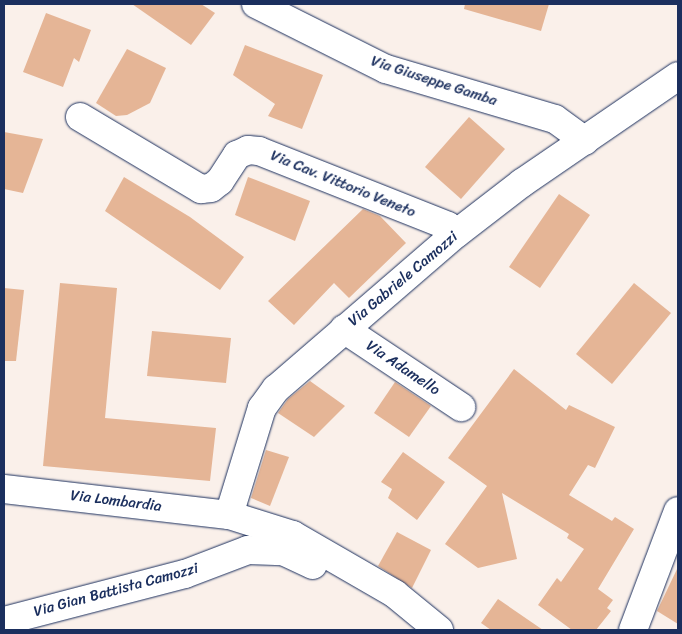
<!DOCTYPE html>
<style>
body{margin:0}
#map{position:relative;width:682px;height:634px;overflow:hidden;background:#faf0ea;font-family:Sriracha,sans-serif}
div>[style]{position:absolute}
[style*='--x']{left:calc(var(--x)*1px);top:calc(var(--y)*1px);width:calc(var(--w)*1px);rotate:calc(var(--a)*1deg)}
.building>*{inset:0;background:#e5b596}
.roads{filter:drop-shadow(0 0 1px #1b2f5e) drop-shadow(0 0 1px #1b2f5e)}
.minor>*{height:28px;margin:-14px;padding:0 14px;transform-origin:14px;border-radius:14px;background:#fff}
span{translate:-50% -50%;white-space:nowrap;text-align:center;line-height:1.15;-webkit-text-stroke:4.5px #fff;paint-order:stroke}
.street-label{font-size:15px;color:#1b2f5e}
.frame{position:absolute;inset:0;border:5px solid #1b2f5e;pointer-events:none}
</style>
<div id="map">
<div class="building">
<div style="clip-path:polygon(132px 4px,201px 4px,215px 13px,191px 45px)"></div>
<div style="clip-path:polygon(465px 4px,549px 4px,541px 31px,464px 9px)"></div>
<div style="clip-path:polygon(46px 13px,91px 30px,79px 62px,74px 58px,63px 87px,23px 72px)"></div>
<div style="clip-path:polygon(245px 45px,323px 75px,302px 129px,268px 116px,275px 104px,233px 75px)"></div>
<div style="clip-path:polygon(127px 49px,166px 68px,150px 103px,127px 115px,116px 116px,96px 103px)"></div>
<div style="clip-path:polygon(469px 117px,505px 149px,461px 199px,425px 167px)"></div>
<div style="clip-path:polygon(4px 132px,43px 139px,23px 193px,4px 189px)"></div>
<div style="clip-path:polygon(124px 177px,190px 217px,244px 257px,220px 290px,105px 211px)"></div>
<div style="clip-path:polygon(248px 177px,310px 201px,295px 241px,235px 215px)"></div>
<div style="clip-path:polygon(559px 194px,590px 215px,540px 288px,509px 267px)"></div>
<div style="clip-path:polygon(363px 209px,380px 216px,406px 243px,349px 298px,334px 283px,294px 325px,268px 301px)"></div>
<div style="clip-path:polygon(60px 283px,117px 288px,105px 418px,216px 428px,210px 481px,43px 466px)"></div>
<div style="clip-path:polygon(634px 283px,671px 313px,612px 384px,576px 354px)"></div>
<div style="clip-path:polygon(4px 288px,24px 290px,16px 361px,4px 361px)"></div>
<div style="clip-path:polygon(152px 331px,231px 338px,226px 383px,147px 376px)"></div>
<div style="clip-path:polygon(514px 369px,566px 410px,569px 405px,615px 427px,595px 468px,588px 465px,569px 495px,612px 521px,615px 517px,634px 529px,598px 589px,613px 600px,607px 608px,611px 611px,596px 630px,572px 630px,538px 605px,557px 578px,561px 582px,584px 549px,567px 538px,569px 534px,502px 493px,517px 559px,478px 568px,445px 544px,487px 486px,448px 458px)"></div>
<div style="clip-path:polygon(310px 381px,345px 406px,314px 437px,278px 413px,288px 399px)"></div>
<div style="clip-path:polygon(395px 382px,431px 406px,409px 437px,374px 413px)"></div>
<div style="clip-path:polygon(266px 450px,289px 457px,270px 506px,251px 498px)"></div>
<div style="clip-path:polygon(403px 452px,445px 482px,417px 520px,388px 498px,392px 489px,381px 482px)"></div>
<div style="clip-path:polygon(397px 532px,431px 550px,412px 588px,378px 566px)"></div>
<div style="clip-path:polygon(678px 567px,678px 624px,657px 611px)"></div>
<div style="clip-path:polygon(498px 599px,543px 630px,491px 630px,481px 623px)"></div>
</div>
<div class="roads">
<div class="minor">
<div style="--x:256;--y:4;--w:145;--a:26.6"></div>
<div style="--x:386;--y:69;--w:176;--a:16.5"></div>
<div style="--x:555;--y:119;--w:37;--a:36"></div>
<div style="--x:80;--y:117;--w:141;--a:30.8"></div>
<div style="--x:201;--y:189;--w:10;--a:-6"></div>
<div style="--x:211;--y:188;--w:11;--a:-38"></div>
<div style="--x:220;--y:181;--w:31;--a:-57"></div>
<div style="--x:237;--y:155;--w:12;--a:-24"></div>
<div style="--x:248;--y:150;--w:11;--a:5"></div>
<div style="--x:259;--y:151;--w:203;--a:21.6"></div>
<div style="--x:448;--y:226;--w:11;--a:38"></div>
<div style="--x:344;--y:329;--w:141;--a:33.7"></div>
<div style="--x:4;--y:489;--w:226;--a:6.6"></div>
<div style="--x:229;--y:515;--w:67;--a:17.4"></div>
<div style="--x:293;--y:535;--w:118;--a:30"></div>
<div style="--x:395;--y:594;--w:57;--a:39.3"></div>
<div style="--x:229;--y:515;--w:112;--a:-72.9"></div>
<div style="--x:262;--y:408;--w:24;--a:-54"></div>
<div style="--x:276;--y:389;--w:239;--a:-40.8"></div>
<div style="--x:457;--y:233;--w:82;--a:-37.6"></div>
<div style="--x:522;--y:183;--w:189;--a:-34.4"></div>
<div style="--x:4;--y:621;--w:187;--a:-14.6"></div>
<div style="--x:185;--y:574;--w:67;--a:-20.9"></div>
<div style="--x:248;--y:550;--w:35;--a:2"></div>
<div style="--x:283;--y:551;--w:33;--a:25"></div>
<div style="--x:633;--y:630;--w:127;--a:-69.3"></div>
</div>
</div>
<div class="street-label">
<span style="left:434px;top:81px;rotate:18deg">Via Giuseppe Gamba</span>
<span style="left:343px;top:184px;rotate:22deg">Via Cav. Vittorio Veneto</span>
<span style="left:403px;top:279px;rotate:-40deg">Via Gabriele Camozzi</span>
<span style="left:403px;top:368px;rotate:34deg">Via Adamello</span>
<span style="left:116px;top:501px;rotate:7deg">Via Lombardia</span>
<span style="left:116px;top:590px;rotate:-15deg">Via Gian Battista Camozzi</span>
</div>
<div class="frame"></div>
</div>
